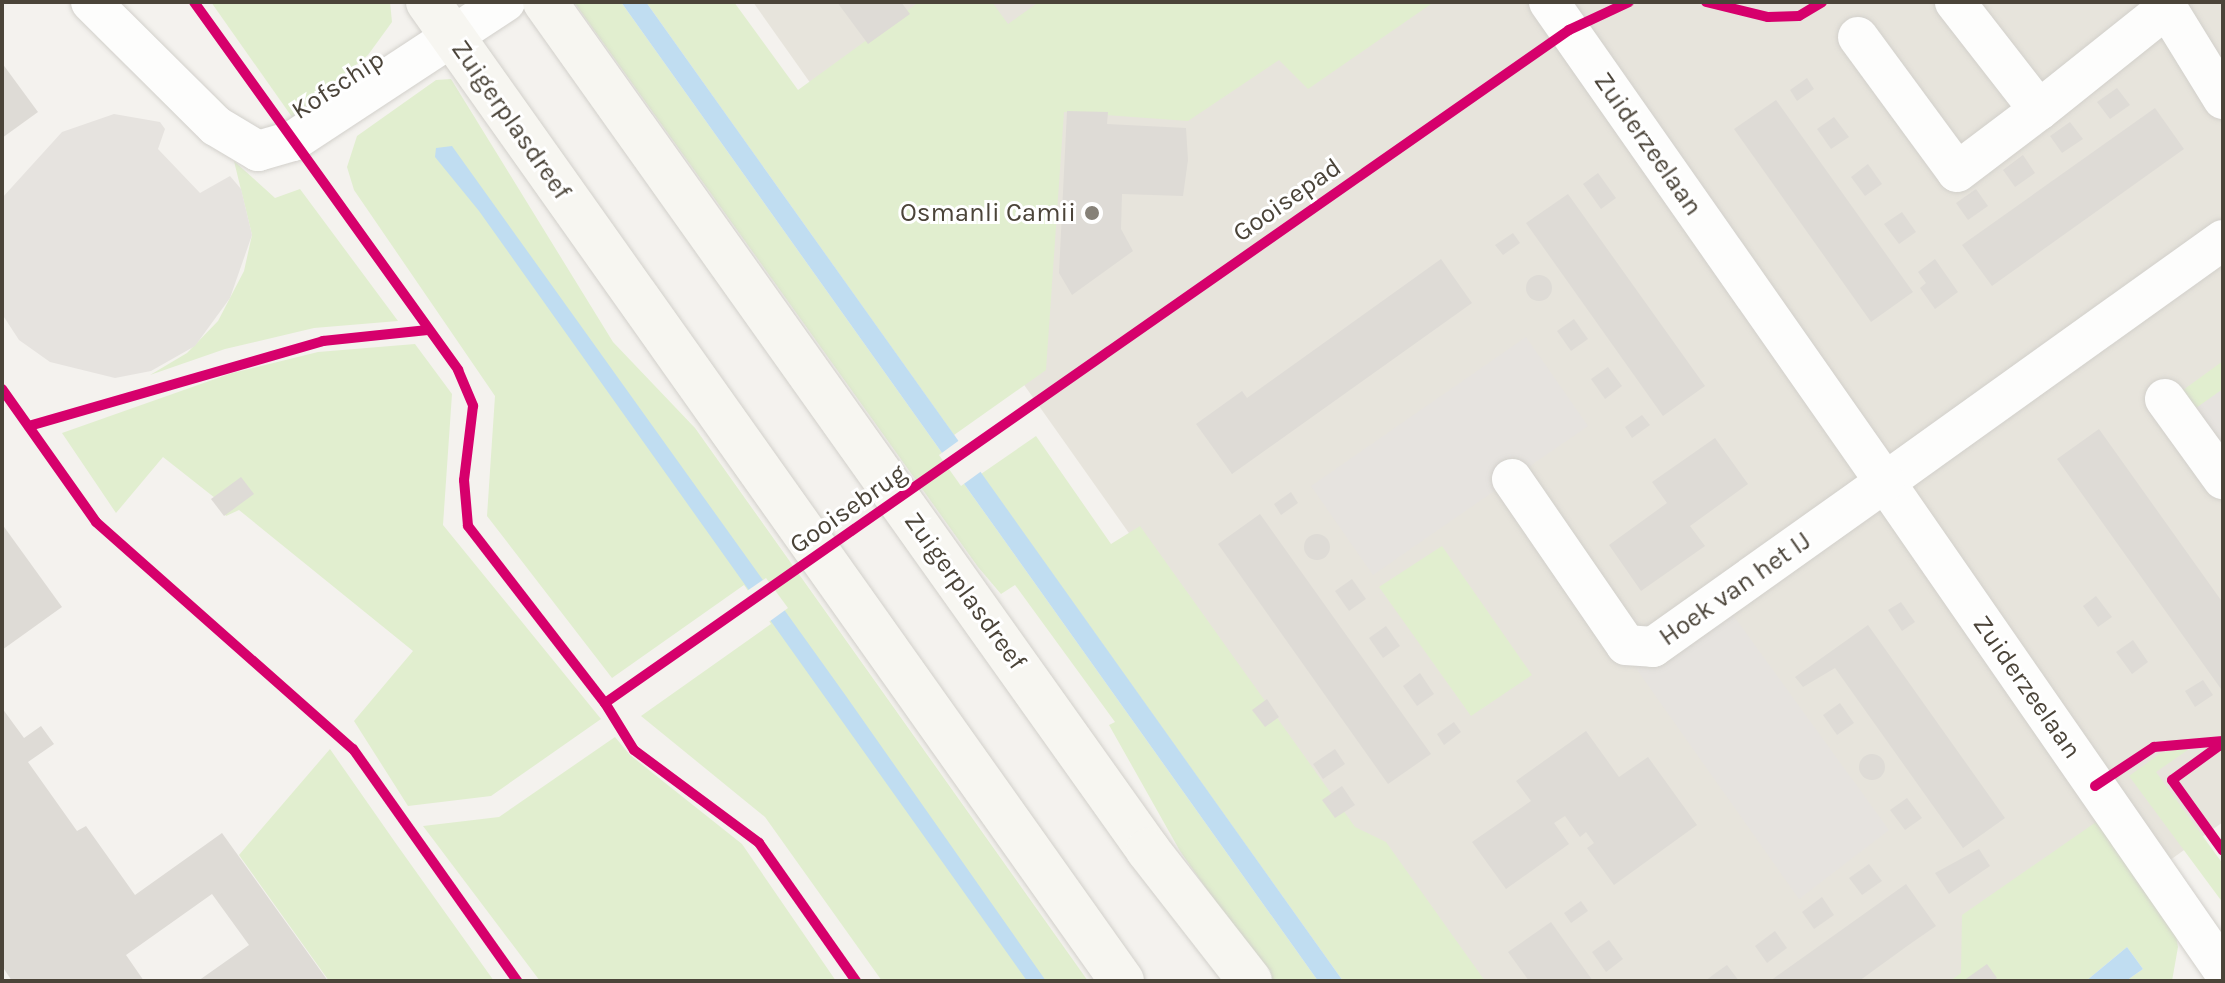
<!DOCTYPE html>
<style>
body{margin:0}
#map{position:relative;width:2225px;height:983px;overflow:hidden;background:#f4f2ee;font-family:Karla,sans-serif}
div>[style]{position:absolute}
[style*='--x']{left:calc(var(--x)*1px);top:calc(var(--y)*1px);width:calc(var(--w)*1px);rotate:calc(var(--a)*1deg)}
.residential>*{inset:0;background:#e7e4dc}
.green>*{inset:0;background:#e1eecf}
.parking>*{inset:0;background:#e6e3df}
.water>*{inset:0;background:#c0ddf1}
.pier>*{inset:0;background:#f4f2ee}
.building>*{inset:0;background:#dedbd6}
.round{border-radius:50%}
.roads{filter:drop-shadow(0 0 2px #d2d0cb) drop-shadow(0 0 2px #d2d0cb)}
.minor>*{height:40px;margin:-20px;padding:0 20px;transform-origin:20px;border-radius:20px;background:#fdfdfc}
.secondary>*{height:44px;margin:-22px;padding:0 22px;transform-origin:22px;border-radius:22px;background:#f7f6f1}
.cycleway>*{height:10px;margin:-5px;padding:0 5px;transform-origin:5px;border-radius:5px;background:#d6006c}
.dots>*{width:22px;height:22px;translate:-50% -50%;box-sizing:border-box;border:4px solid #fff;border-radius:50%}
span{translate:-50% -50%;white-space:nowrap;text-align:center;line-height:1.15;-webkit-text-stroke:6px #fff;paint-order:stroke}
.street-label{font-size:26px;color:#4b4439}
.poi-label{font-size:26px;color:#4b4439}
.right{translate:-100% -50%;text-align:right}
.frame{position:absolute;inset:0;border:4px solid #4b4439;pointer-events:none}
</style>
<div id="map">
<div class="residential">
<div style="clip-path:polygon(753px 2px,2223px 2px,2223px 822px,2002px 981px,1446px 981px)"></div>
</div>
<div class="green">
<div style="clip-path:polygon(211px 2px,390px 2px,392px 22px,368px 55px,292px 117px)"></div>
<div style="clip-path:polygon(574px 2px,621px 2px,1318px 981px,1271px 981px,1180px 851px,1109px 725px,1115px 722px,1015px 585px,1001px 594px,978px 567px)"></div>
<div style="clip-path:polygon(646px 2px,734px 2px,798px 90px,919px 2px,992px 2px,1008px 24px,1039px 2px,1434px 2px,1308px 89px,1279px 60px,1188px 121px,1064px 112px,1046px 370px,954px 435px)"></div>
<div style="clip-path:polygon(451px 79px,613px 342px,695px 428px,1088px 981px,882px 981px,765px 817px,641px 716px,771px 624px,744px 585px,612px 678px,487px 516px,495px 396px,354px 190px,347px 167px,357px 136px,436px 80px)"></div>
<div style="clip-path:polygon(234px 161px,275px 198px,300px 189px,398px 321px,314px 328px,225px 349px,150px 375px,187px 353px,218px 321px,244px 271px,252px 235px)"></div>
<div style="clip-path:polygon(415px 344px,452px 394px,443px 525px,601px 719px,491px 796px,408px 806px,354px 721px,413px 651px,239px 510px,226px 516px,215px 498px,163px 457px,116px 513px,62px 433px,232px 373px,318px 352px)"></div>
<div style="clip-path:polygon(2223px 361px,2223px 389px,2192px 411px,2179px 393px)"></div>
<div style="clip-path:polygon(1036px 436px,1111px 544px,1140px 526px,1355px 827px,1386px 842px,1485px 981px,1343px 981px,981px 474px)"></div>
<div style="clip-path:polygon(1442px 546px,1532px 675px,1471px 716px,1379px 587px)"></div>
<div style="clip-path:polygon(615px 737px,630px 755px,742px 844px,836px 981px,540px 981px,423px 826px,499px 817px)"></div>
<div style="clip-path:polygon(2192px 747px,2156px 772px,2223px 864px,2223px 903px,2129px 776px,2161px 753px)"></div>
<div style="clip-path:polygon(330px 749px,397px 845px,494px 981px,329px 981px,239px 855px)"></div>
<div style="clip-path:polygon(2099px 820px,2175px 930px,2178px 947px,2172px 981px,2126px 981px,2143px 969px,2127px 947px,2086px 981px,1950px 981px,1961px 973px,1962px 915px)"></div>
</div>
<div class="parking">
<div style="clip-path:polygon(114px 114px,160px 122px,165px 129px,158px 149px,200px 193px,230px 176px,241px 189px,252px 235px,230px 298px,195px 346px,151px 371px,115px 378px,50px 362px,19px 340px,2px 314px,2px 198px,62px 132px)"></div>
<div style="clip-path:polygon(1526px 337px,1588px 426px,1373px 575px,1311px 486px)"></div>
<div style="clip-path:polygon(2223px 389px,2223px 456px,2192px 411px)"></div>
<div style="clip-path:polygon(1725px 604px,1889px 830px,1799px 899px,1633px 664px)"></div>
</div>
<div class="water">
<div style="clip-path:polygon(621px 2px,646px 2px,1343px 981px,1318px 981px)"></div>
<div style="clip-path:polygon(452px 146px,846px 696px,1046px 981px,1027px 981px,479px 211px,435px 157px,436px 148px)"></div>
<div style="clip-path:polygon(2127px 947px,2143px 969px,2126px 981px,2086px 981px)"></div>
</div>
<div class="pier">
<div style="clip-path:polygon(961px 439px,983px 470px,961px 486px,939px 455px)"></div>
<div style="clip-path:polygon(766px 578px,788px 608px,766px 624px,744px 593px)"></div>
</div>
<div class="building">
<div style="clip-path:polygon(837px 2px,901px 2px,910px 14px,868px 44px)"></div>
<div style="clip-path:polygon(2px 63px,38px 112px,2px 138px)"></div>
<div style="clip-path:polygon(1807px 78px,1814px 89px,1797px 101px,1790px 90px)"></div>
<div style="clip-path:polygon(2117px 88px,2130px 105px,2110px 119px,2097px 102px)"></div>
<div style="clip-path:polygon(1776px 100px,1913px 292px,1871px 322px,1734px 129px)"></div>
<div style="clip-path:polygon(2155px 108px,2184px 149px,1992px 286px,1962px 245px)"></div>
<div style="clip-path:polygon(1067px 111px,1108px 112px,1107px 124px,1186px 128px,1188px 160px,1183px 196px,1122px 194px,1121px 229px,1133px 251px,1072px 295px,1059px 273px)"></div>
<div style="clip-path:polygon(1834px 117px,1849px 137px,1831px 149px,1817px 129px)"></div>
<div style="clip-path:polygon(2070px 122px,2083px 139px,2062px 153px,2050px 136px)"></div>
<div style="clip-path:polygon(2023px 155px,2035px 173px,2015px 187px,2003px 170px)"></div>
<div style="clip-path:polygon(1868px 164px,1882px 184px,1865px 196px,1851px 177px)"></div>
<div style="clip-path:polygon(1598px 173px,1616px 198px,1601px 209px,1583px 184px)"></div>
<div style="clip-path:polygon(1976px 189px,1988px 206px,1968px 220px,1956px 203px)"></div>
<div style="clip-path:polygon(1568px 194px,1705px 386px,1663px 416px,1526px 223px)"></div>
<div style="clip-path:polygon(1902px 212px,1916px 232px,1899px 244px,1884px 224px)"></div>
<div style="clip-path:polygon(1513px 233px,1520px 243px,1503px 255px,1495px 245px)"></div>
<div style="clip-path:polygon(1441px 259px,1472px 303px,1232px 474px,1196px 424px,1242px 391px,1247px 398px)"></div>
<div style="clip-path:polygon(1935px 259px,1958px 292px,1935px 309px,1920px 288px,1926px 283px,1918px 272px)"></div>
<div class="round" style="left:1526px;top:275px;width:26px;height:26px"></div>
<div style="clip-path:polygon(1574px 319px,1588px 339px,1571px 351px,1557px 331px)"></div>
<div style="clip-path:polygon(1608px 367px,1622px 386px,1605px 399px,1591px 379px)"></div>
<div style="clip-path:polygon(1642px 415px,1650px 425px,1632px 438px,1625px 427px)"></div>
<div style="clip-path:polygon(2099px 429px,2223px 603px,2221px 689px,2057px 459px)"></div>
<div style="clip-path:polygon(1715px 438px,1748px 484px,1690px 526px,1705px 546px,1641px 591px,1609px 545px,1667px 503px,1652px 482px)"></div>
<div style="clip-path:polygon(241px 477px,254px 494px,224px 516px,211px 499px)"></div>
<div style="clip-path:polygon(1291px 492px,1298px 503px,1281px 515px,1274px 504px)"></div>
<div style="clip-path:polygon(1260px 514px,1431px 754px,1388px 784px,1218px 544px)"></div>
<div style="clip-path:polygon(2px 524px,62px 607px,2px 650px)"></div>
<div class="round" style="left:1304px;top:534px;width:26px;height:26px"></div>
<div style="clip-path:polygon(1352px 579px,1366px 599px,1349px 611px,1335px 591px)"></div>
<div style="clip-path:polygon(2096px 596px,2112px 617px,2098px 627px,2083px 606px)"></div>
<div style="clip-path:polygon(1901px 602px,1915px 622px,1902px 631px,1888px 610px)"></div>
<div style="clip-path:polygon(1868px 625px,2005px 818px,1963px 848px,1835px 668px,1803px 687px,1795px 677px)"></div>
<div style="clip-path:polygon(1386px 626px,1400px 646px,1383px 658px,1369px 638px)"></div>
<div style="clip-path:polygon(2133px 640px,2148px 662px,2132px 674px,2116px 652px)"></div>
<div style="clip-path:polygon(1420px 673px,1434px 694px,1417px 706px,1403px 686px)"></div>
<div style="clip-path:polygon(2203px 680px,2213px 695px,2195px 707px,2185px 691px)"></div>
<div style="clip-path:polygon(1267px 699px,1279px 717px,1265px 727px,1252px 710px)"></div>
<div style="clip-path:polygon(1840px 703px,1854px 723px,1837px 735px,1823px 715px)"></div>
<div style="clip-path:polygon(2px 708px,24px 738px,41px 726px,54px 744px,28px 762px,77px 831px,86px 826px,135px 895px,222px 833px,328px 981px,198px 981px,249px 945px,212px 894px,126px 955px,144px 981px,12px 981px,2px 966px)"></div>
<div style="clip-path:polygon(1454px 722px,1461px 732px,1444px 745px,1437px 734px)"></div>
<div style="clip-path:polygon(1586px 731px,1619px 777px,1648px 757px,1697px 825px,1614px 885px,1587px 848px,1594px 843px,1586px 832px,1580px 837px,1565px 816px,1554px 823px,1569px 844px,1506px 889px,1472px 842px,1531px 801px,1516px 781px)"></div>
<div style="clip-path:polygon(1335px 749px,1345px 764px,1323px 779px,1313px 764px)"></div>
<div class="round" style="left:1859px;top:754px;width:26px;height:26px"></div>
<div style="clip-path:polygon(1342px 786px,1355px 805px,1335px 818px,1322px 800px)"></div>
<div style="clip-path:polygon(1907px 798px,1922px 818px,1905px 830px,1890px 810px)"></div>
<div style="clip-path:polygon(1979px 849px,1990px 866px,1949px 894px,1935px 873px)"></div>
<div style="clip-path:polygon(1869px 864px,1882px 881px,1862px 895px,1849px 878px)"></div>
<div style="clip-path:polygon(1906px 884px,1936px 926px,1910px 944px,1859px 981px,1770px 981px)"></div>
<div style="clip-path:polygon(1822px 897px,1834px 915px,1814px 929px,1802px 912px)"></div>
<div style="clip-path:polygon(1581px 901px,1588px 911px,1571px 923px,1564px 913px)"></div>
<div style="clip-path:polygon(1551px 922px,1568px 946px,1593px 981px,1529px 981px,1508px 952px)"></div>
<div style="clip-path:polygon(1775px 931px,1787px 948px,1767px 963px,1755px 946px)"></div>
<div style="clip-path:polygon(1609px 940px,1623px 959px,1606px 972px,1592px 952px)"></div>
<div style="clip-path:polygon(1987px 964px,1997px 978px,1992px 981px,1963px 981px)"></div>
<div style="clip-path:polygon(1727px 965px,1739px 981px,1705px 981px,1717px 972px)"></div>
</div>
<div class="roads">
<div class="minor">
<div style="--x:91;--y:2;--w:176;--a:44.8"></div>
<div style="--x:216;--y:126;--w:49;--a:30.8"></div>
<div style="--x:258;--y:151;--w:36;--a:-16"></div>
<div style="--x:293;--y:141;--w:254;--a:-33.3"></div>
<div style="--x:1858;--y:37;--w:167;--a:53.7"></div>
<div style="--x:1957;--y:172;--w:103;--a:-37.1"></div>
<div style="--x:2039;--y:110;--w:137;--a:-127.9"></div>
<div style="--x:2039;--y:110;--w:164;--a:-38.6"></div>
<div style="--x:2167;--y:8;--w:107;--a:58.4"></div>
<div style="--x:2223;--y:240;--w:416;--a:144.4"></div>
<div style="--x:1885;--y:482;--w:594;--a:55.29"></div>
<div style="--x:2165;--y:399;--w:99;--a:54.1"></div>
<div style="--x:1512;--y:479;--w:201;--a:55.5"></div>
<div style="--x:1626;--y:645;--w:27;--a:4"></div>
<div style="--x:1653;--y:647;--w:285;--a:-35.4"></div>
<div style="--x:1885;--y:482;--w:586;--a:-124.99"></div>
</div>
<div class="secondary">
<div style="--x:428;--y:2;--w:1200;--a:54.67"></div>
<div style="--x:545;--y:2;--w:1041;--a:54.58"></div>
<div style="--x:1148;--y:850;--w:166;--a:52.1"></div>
</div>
</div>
<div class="cycleway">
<div style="--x:194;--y:2;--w:453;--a:54.3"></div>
<div style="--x:458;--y:370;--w:39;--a:67"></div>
<div style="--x:473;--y:406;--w:75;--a:96.9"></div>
<div style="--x:464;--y:480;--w:46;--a:85"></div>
<div style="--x:468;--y:526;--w:224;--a:52.3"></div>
<div style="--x:605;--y:703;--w:55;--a:58.3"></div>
<div style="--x:634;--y:750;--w:156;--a:36.6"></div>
<div style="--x:759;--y:843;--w:169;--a:54.9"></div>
<div style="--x:1706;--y:2;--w:64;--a:13.6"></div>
<div style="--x:1768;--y:17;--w:31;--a:-2"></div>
<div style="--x:1799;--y:16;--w:27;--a:-31"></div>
<div style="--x:2;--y:389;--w:163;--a:54.7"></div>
<div style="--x:96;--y:522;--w:343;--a:41.5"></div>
<div style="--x:353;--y:749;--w:284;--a:54.7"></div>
<div style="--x:29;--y:426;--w:306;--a:-16.1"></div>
<div style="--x:323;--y:341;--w:105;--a:-6"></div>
<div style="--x:605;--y:703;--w:1176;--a:-34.92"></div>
<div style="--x:1569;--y:30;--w:66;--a:-25"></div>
<div style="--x:2223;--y:743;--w:63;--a:144"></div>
<div style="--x:2172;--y:780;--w:87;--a:54.3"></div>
<div style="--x:2095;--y:786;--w:71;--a:-33.5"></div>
<div style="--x:2154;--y:747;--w:69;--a:-5"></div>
</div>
<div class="dots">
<div style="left:1092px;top:213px;background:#868178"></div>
</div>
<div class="street-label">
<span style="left:338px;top:85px;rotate:-33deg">Kofschip</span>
<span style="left:511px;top:120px;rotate:55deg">Zuigerplasdreef</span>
<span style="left:1648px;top:144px;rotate:55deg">Zuiderzeelaan</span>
<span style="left:1287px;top:200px;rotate:-35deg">Gooisepad</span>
<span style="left:848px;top:509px;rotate:-35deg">Gooisebrug</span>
<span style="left:1735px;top:589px;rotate:-35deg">Hoek van het IJ</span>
<span style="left:965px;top:591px;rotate:54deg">Zuigerplasdreef</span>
<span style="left:2027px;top:687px;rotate:55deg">Zuiderzeelaan</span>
</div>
<div class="poi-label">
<span class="right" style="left:1076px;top:213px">Osmanli Camii</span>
</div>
<div class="frame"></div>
</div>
